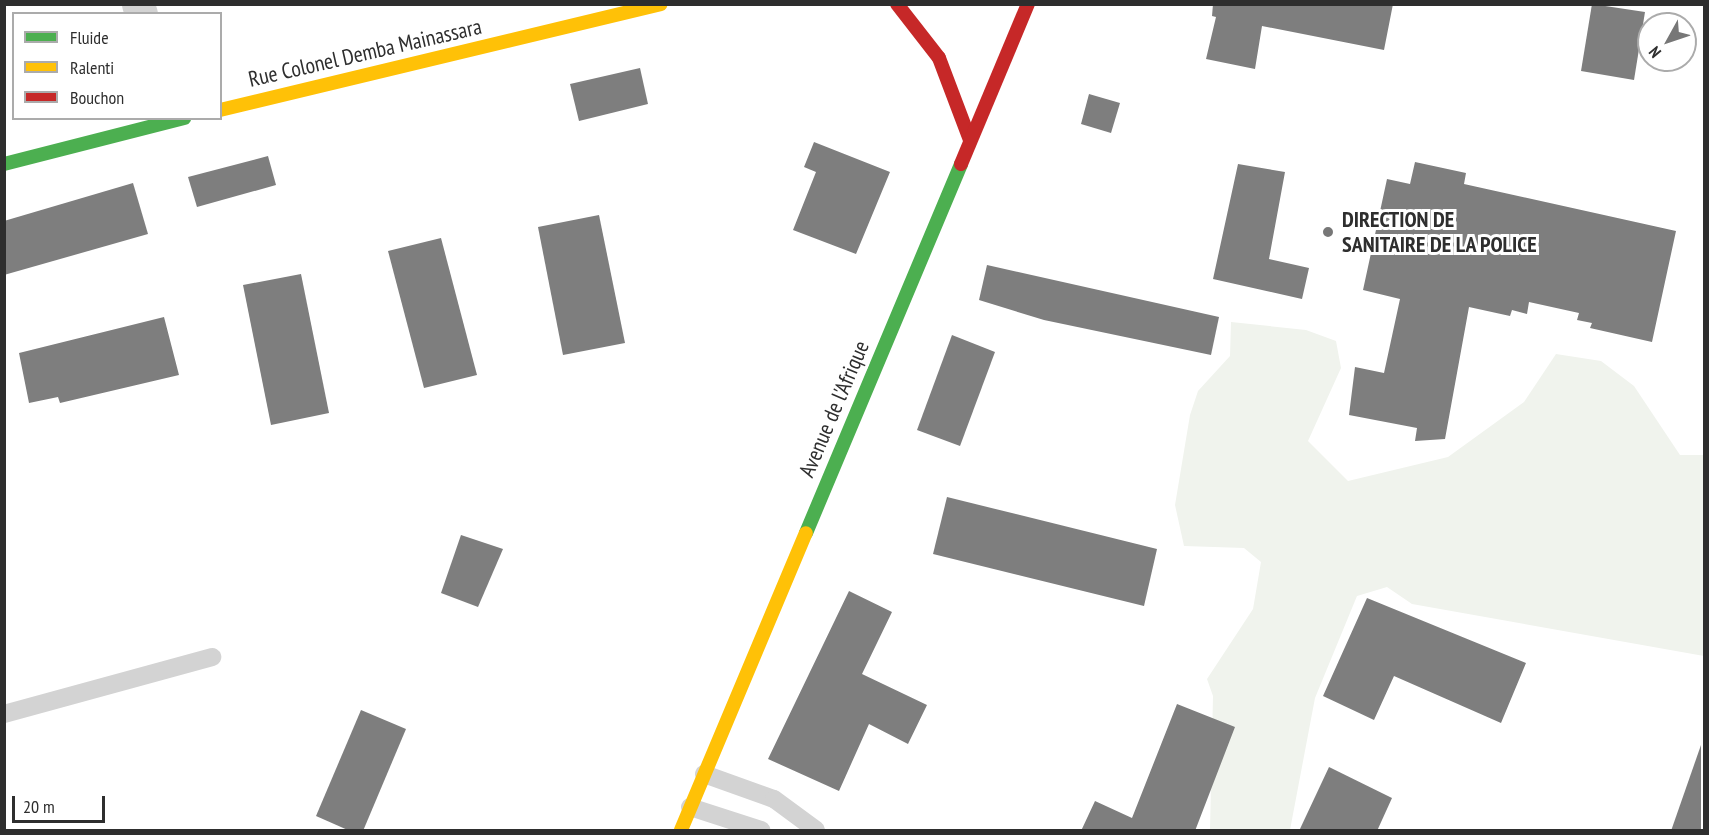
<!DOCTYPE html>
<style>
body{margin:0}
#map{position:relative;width:1709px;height:835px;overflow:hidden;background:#fff;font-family:"PT Sans Narrow",sans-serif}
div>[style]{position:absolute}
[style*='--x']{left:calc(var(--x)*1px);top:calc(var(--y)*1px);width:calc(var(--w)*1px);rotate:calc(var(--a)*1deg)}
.green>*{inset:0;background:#f0f3ed}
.building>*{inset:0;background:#7e7e7e}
.lane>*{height:18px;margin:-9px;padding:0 9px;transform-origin:9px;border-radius:9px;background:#d3d3d3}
.street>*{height:33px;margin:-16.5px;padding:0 16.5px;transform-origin:16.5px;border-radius:16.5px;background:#d3d3d3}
.fast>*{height:14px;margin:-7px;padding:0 7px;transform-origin:7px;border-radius:7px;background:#4caf50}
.slow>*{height:14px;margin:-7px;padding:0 7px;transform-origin:7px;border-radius:7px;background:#ffc107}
.jam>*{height:14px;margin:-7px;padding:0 7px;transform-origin:7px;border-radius:7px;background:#c62828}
.dots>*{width:16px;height:16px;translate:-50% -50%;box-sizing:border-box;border:3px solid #fff;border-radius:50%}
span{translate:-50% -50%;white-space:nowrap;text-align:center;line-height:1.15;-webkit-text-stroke:6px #fff;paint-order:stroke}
.street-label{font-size:22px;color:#2e2e2e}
.poi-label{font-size:22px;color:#2e2e2e;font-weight:700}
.left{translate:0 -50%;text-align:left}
.frame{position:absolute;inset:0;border:6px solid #2e2e2e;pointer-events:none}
.legend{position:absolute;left:12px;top:12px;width:210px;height:108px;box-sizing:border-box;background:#fff;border:2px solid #ababab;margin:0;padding:8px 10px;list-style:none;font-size:18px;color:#2e2e2e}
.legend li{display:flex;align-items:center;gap:12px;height:30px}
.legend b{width:30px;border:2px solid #ababab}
.north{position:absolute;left:1637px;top:12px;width:60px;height:60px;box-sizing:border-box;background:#fff;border:2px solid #ababab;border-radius:50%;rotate:230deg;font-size:16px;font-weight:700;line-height:24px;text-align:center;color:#2e2e2e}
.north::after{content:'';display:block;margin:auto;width:21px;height:27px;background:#777;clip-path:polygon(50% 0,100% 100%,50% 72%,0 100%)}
.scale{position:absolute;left:12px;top:796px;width:93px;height:27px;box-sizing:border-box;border:3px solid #2e2e2e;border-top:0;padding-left:8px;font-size:18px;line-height:21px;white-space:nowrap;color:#2e2e2e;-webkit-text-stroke:4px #fff;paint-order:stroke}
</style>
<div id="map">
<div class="green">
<div style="clip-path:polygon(1231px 322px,1306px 330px,1336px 341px,1341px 368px,1308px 441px,1348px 481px,1448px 457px,1524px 402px,1556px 354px,1601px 361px,1634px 386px,1680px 455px,1704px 455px,1704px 656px,1412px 604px,1387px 587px,1357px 596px,1315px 698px,1290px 830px,1210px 830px,1213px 696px,1207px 679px,1253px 609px,1261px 562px,1244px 548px,1184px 546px,1175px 505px,1190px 415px,1198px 391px,1230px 356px)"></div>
</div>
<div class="building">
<div style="clip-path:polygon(1213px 4px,1393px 4px,1384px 50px,1262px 26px,1255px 69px,1206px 59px,1216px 17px,1212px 16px)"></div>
<div style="clip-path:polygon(1592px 4px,1645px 12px,1634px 80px,1581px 71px)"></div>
<div style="clip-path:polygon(640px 68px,648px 104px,579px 121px,570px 84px)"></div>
<div style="clip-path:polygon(1089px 94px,1120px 103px,1111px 133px,1081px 124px)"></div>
<div style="clip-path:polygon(814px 142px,890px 172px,856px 254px,793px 230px,816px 172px,804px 167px)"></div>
<div style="clip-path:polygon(268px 156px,276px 185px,197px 207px,188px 177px)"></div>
<div style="clip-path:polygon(1415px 162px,1466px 173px,1464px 184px,1676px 231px,1652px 342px,1590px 328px,1592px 323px,1577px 320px,1579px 313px,1529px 302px,1527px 314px,1512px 310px,1510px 316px,1469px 307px,1445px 439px,1415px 441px,1417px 428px,1349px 415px,1355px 367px,1384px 373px,1400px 299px,1363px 290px,1387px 179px,1410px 184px)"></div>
<div style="clip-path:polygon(1238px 164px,1285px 172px,1269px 259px,1309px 268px,1302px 299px,1213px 279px)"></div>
<div style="clip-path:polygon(133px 183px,148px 234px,4px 275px,4px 221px)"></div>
<div style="clip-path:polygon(599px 215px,625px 343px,563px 355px,538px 227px)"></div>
<div style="clip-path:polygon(441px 238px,477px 375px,424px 388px,388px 251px)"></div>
<div style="clip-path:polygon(987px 265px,1219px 317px,1211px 355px,1044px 320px,979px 300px)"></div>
<div style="clip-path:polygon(301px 274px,329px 413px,271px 425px,243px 285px)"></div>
<div style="clip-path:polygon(164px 317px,179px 375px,60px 403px,58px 397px,29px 403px,19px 353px)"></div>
<div style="clip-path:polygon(952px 335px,995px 352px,960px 446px,917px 430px)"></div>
<div style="clip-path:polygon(947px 497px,1157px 549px,1144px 606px,933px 554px)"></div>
<div style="clip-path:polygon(461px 535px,503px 549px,478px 607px,441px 593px)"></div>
<div style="clip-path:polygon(849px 591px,892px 612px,862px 674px,927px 705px,908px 744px,869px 724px,839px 791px,768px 759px)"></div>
<div style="clip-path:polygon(1367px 598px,1526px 663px,1501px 723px,1394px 676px,1374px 720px,1323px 696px)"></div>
<div style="clip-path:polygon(1177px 704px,1235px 727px,1195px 831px,1081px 831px,1095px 801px,1132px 818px)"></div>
<div style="clip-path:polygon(361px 710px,406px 729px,363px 831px,350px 831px,316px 816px)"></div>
<div style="clip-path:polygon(1701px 745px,1701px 831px,1671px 831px)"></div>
<div style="clip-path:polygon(1329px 767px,1392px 798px,1377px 831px,1299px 831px)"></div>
</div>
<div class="lane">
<div style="--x:4;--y:714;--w:216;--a:-15.3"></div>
<div style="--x:704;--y:774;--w:74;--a:19.7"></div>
<div style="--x:774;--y:799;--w:52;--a:36.4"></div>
<div style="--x:690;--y:807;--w:75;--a:17.9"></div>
</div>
<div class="street">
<div style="--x:138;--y:4;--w:10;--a:73"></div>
</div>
<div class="fast">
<div style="--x:4;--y:164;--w:186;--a:-14.3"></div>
<div style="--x:806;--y:533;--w:400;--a:-67.2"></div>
</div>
<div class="slow">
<div style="--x:220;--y:110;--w:453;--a:-13.5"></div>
<div style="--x:681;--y:830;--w:322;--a:-67.2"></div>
</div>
<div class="jam">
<div style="--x:897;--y:4;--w:68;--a:52.1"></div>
<div style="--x:939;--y:58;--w:88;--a:69.3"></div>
<div style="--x:961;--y:164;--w:173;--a:-67.3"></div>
</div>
<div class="dots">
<div style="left:1328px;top:232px;background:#777"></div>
</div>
<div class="street-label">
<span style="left:365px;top:53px;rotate:-13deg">Rue Colonel Demba Mainassara</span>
<span style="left:834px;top:409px;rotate:-67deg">Avenue de l'Afrique</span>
</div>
<div class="poi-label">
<span class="left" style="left:1342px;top:232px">DIRECTION DE<br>SANITAIRE DE LA POLICE</span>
</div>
<div class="frame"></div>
<ul class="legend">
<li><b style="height:8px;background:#4caf50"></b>Fluide</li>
<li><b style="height:8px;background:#ffc107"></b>Ralenti</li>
<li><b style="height:8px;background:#c62828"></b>Bouchon</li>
</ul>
<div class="north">N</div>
<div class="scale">20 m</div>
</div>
